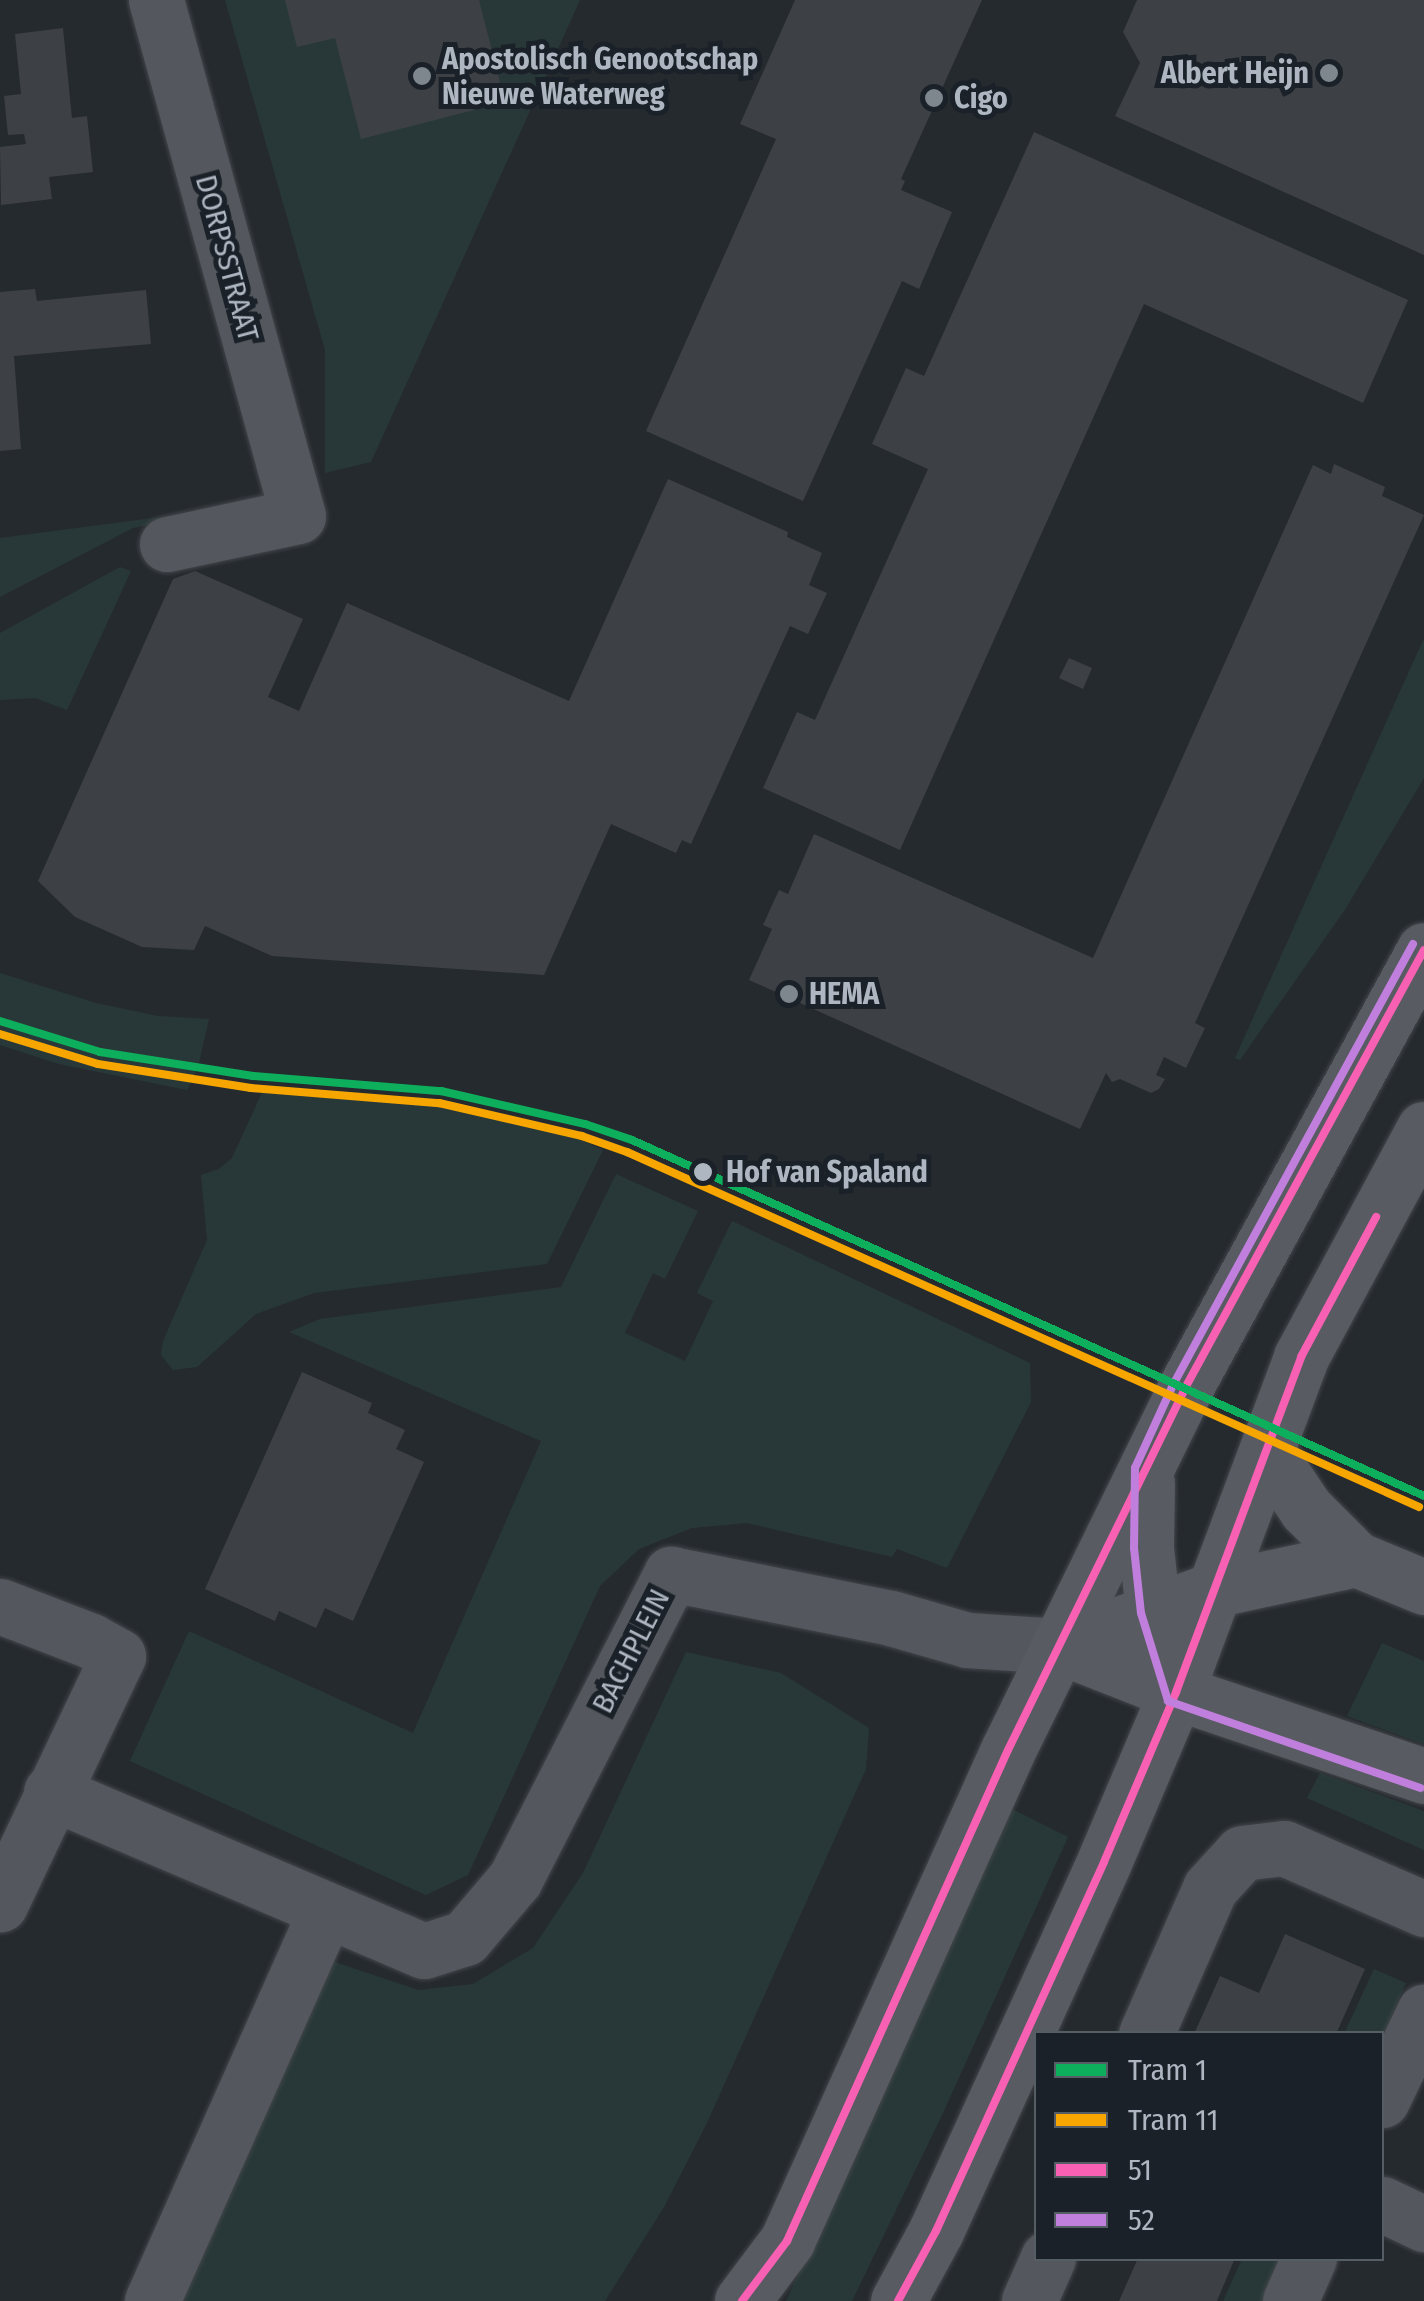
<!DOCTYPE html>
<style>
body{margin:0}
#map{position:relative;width:1424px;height:2301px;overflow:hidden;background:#252a2f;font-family:"Fira Sans Condensed",sans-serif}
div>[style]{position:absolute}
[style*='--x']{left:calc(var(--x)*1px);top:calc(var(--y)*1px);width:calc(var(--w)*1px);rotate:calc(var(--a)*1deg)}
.green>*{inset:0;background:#283838}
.building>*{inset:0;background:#3d4146}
.roads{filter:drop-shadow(0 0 2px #42464a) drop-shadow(0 0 2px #42464a)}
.street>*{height:55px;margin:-27.5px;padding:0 27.5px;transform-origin:27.5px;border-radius:27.5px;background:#54585e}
.secondary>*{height:55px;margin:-27.5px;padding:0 27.5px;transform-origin:27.5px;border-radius:27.5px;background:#585c62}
.bus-1>*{height:8px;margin:-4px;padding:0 4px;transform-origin:4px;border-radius:4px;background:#f860b3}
.bus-2>*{height:8px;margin:-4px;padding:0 4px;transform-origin:4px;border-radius:4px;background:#c07fdc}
.tram-1>*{height:8px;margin:-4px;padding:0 4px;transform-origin:4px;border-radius:4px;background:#0daf5c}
.tram-2>*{height:8px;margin:-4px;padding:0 4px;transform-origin:4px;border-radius:4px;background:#f7a600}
.dots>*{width:28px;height:28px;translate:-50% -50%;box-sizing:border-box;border:5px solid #1a2128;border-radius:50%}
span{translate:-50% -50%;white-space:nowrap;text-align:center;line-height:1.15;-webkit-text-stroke:10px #1a2128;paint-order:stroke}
.poi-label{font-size:30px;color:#aeb7c1;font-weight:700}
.left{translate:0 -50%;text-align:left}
.right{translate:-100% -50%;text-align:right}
.street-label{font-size:30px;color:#aeb7c1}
.stop-label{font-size:30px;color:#aeb7c1;font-weight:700}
.legend{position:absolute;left:1034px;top:2031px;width:350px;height:230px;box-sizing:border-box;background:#1a2128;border:2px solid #555d65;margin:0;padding:12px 18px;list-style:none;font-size:30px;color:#aeb7c1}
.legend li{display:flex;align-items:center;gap:20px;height:50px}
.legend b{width:50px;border:2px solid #555d65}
</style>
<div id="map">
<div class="green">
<div style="clip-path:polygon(225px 0,580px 0,371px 462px,325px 473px,325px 350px)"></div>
<div style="clip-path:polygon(244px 506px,133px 528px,0 597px,0 538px)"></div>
<div style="clip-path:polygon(120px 567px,131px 571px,67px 710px,35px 698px,0 700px,0 633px)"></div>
<div style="clip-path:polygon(1424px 638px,1424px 778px,1346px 908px,1240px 1060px,1235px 1058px)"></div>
<div style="clip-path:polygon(0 973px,96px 1003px,158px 1016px,209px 1019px,198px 1067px,187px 1090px,59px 1064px,0 1045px)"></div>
<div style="clip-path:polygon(265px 1086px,424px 1099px,504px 1115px,569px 1134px,603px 1150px,547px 1264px,314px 1293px,256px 1314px,197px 1367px,173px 1370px,161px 1355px,163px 1341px,207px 1240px,201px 1175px,219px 1169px,232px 1158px)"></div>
<div style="clip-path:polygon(616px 1174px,698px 1211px,665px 1279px,653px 1273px,625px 1333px,685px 1361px,713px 1301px,697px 1293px,732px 1221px,1030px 1363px,1031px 1402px,947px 1568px,897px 1549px,892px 1557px,747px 1523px,692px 1528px,639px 1549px,600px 1586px,468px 1875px,426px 1895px,130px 1761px,189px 1631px,413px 1733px,541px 1441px,289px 1332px,320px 1319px,561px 1287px)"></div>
<div style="clip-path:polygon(1382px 1643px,1424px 1661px,1424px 1744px,1347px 1716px)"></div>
<div style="clip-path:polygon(686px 1652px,781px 1673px,869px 1728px,866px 1769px,706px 2125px,664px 2207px,605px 2301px,178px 2301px,323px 1958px,418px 1990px,473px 1984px,533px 1948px,583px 1873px)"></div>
<div style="clip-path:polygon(1320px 1773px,1424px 1811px,1424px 1850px,1307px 1798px)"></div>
<div style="clip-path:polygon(1010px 1808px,1068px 1837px,943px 2113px,852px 2301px,786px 2301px)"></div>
<div style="clip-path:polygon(1374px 1969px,1406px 1983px,1382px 2038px,1382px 2034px,1344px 2034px)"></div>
<div style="clip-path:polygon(1242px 2259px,1282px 2259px,1263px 2301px,1223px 2301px)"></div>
</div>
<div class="building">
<div style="clip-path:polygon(285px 0,479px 0,505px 102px,361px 139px,335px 38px,297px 47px)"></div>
<div style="clip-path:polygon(795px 0,982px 0,901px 179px,905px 181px,901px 190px,952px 212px,919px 289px,902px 281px,803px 501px,646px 431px,776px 139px,740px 124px)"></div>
<div style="clip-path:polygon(1137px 0,1424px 0,1424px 255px,1115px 116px,1140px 63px,1123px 32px)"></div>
<div style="clip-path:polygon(63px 28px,72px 118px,87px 116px,93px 172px,49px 177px,52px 199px,1px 205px,0 147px,26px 144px,24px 134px,8px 135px,4px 96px,21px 94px,15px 34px)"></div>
<div style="clip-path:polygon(1034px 132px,1408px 300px,1363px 403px,1144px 304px,900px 850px,763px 788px,797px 712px,815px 720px,928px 469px,872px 444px,906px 368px,924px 376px)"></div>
<div style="clip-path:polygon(35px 289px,37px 301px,146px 290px,151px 344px,14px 356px,21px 449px,0 451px,0 292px)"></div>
<div style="clip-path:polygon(1334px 464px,1385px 487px,1382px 496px,1424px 515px,1195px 1023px,1205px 1028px,1186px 1068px,1164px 1057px,1156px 1075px,1165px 1079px,1159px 1089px,1151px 1093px,1120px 1079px,1112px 1082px,1106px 1073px,1080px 1129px,749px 980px,772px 929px,763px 925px,779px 890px,788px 894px,814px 834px,1093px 958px,1313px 465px,1331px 474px)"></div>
<div style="clip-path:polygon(668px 479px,788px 532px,787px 537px,822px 553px,809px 585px,827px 593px,808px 634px,790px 626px,691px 844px,682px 840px,676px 853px,611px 824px,544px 975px,272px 956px,205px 926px,194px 950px,142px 947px,75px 917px,38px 881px,173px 579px,195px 571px,303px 619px,268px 697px,299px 711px,347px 603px,569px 701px)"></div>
<div style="clip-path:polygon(1069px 658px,1092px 668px,1083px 689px,1059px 678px)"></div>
<div style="clip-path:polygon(302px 1372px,372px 1403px,368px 1413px,405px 1430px,396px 1449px,424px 1462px,353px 1621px,325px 1608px,316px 1628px,279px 1611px,275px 1621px,205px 1589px)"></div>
<div style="clip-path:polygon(1285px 1934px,1365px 1969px,1336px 2034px,1194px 2034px,1220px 1976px,1259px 1993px)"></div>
<div style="clip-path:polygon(1138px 2258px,1235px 2258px,1217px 2301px,1119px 2301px)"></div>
</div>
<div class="roads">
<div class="street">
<div style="--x:156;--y:0;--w:535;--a:74.61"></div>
<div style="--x:298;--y:516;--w:134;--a:167.9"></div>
<div style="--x:0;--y:1606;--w:97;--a:21"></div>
<div style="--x:91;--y:1641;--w:31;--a:29"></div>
<div style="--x:118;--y:1656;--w:275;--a:115.4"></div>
<div style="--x:51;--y:1792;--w:405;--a:23.1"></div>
<div style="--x:424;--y:1951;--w:43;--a:-17.6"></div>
<div style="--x:465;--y:1938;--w:77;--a:-49.7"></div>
<div style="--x:515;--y:1879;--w:343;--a:-62.9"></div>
<div style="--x:671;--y:1574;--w:224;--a:11.3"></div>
<div style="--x:891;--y:1618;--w:79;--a:16.1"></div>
<div style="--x:967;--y:1640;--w:92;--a:3.7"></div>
<div style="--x:1146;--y:2034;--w:159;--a:-66.3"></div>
<div style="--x:1210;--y:1888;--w:47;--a:-47.6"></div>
<div style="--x:1242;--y:1853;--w:42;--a:-6.8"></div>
<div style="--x:1284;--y:1848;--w:153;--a:23.5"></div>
<div style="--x:1382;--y:2100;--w:98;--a:-64.5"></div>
<div style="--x:1382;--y:2204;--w:47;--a:25.5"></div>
<div style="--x:152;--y:2301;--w:426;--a:-66"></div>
<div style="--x:1029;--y:2301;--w:47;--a:-66.2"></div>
<div style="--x:1290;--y:2301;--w:47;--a:-66.2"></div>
</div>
<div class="secondary">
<div style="--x:1268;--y:1452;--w:69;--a:56.3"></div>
<div style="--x:1306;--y:1509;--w:71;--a:45"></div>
<div style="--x:1356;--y:1559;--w:74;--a:22.4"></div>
<div style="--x:1147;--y:1483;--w:65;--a:90.9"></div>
<div style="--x:1146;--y:1548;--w:63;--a:83.7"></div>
<div style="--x:1153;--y:1611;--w:36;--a:74"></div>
<div style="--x:1059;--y:1646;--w:126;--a:21.5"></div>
<div style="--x:1176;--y:1692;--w:262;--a:18.7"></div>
<div style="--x:1059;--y:1646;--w:163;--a:-20.1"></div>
<div style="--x:1212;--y:1590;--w:147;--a:-12.1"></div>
<div style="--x:742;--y:2301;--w:75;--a:-53.1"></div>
<div style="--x:787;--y:2241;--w:538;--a:-65.77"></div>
<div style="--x:1008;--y:1750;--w:401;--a:-63.9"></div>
<div style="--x:1184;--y:1390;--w:501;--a:-61.39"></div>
<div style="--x:898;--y:2301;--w:80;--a:-61.5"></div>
<div style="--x:936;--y:2231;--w:405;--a:-65.5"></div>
<div style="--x:1104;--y:1862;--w:185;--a:-67"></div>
<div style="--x:1176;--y:1692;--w:358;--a:-69.5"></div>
<div style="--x:1301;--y:1357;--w:259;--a:-61.7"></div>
</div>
</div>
<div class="bus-1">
<div style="--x:742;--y:2301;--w:75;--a:-53.1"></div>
<div style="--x:787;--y:2241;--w:538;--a:-65.77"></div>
<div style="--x:1008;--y:1750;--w:401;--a:-63.9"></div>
<div style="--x:1184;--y:1390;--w:501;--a:-61.39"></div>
<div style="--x:898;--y:2301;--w:80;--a:-61.5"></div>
<div style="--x:936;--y:2231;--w:405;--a:-65.5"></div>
<div style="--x:1104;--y:1862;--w:185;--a:-67"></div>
<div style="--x:1176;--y:1692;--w:358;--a:-69.5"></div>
<div style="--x:1301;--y:1357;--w:159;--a:-61.8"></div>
</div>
<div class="bus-2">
<div style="--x:1413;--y:944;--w:502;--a:118.56"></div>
<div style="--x:1173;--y:1385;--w:91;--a:114.6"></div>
<div style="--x:1135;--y:1468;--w:80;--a:90.7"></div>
<div style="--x:1134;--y:1548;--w:65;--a:83.9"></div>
<div style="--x:1141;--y:1613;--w:92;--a:72.9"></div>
<div style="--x:1168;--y:1701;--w:267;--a:19"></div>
</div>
<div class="tram-1">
<div style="--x:0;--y:1021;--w:105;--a:17.2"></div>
<div style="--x:100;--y:1052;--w:155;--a:8.9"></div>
<div style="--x:253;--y:1076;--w:189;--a:4.6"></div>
<div style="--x:441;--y:1091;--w:148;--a:12.9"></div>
<div style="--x:585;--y:1124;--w:50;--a:18.8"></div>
<div style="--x:632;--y:1140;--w:868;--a:24.2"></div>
</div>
<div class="tram-2">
<div style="--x:0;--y:1034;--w:102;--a:17"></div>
<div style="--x:98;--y:1064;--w:155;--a:8.9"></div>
<div style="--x:251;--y:1088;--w:189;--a:4.6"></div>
<div style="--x:439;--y:1103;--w:147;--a:13"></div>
<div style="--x:582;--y:1136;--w:48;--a:19.6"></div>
<div style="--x:627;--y:1152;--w:868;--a:24.14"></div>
</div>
<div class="dots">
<div style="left:1329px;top:73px;background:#7e868e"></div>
<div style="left:422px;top:76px;background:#7e868e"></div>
<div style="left:934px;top:98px;background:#7e868e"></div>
<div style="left:789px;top:994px;background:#7e868e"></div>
<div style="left:703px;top:1172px;background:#aeb7c1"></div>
</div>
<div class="poi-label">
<span class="left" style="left:442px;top:76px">Apostolisch Genootschap<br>Nieuwe Waterweg</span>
<span class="right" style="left:1309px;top:73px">Albert Heijn</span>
<span class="left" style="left:954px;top:98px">Cigo</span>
<span class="left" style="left:809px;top:994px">HEMA</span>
</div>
<div class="street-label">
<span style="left:227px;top:258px;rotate:75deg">DORPSSTRAAT</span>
<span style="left:631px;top:1651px;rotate:-63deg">BACHPLEIN</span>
</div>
<div class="stop-label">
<span class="left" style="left:726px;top:1172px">Hof van Spaland</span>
</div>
<ul class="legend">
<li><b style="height:12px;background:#0daf5c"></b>Tram 1</li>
<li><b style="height:12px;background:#f7a600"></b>Tram 11</li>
<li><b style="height:12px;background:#f860b3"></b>51</li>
<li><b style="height:12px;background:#c07fdc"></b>52</li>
</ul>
</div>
